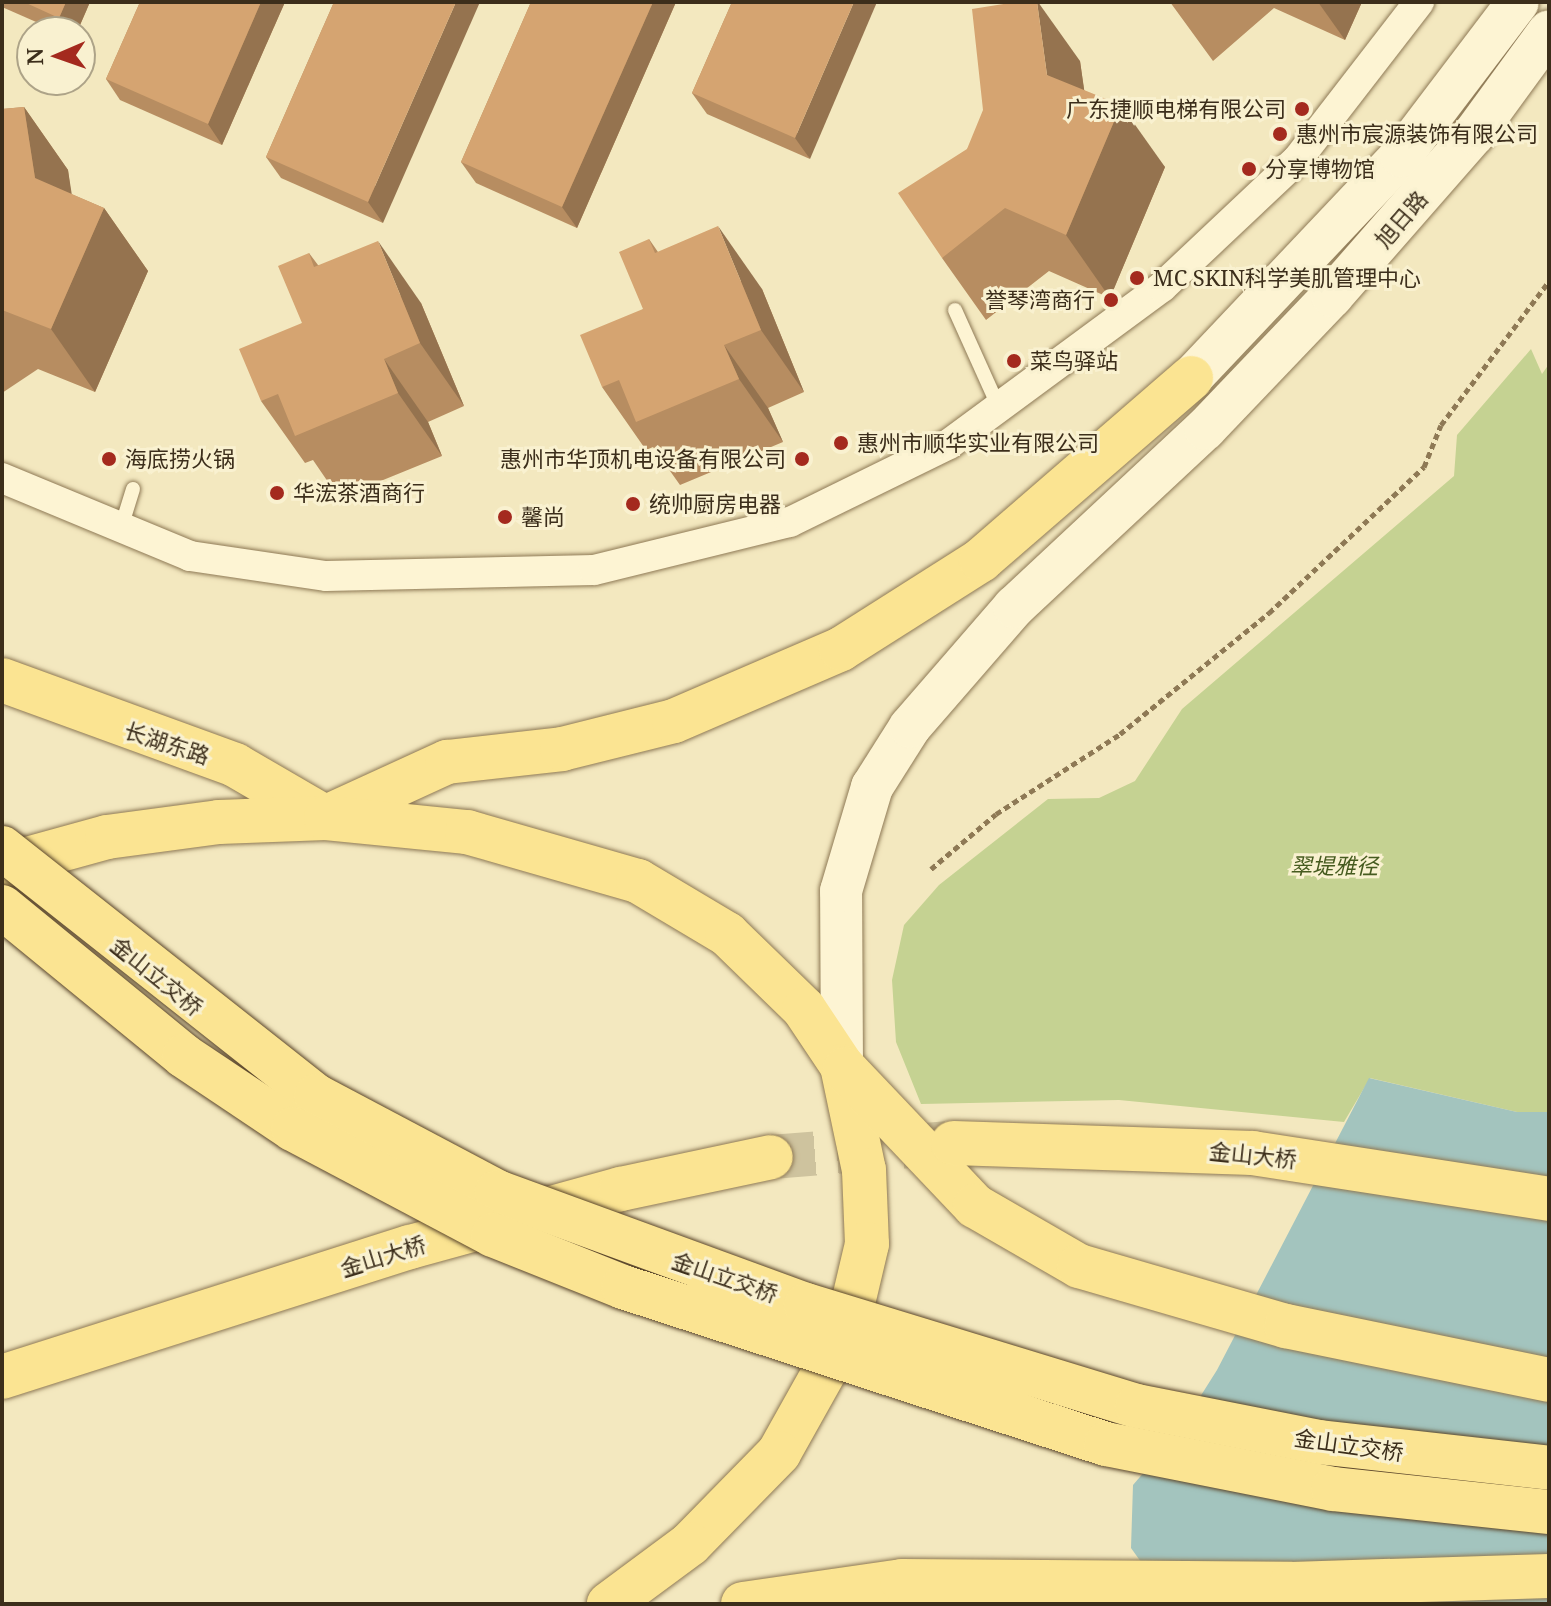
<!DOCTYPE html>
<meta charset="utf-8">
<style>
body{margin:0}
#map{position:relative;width:1551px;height:1606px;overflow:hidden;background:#f3e8bf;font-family:"Noto Serif","Noto Sans SC",serif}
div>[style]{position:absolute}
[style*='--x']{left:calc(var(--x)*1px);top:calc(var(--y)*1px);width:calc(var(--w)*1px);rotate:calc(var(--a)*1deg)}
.green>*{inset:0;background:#c5d292}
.water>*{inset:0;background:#a3c4be}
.primary-tunnel>*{height:44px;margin-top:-22px;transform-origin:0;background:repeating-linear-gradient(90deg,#cec39e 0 44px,transparent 0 66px)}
.path>*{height:5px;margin-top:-2.5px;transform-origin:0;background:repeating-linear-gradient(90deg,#8e7955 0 6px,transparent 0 10px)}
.roads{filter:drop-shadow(0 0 2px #8e7955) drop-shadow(0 0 2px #8e7955)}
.service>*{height:14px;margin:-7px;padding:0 7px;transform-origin:7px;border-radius:7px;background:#fdf4d3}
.minor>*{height:30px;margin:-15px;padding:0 15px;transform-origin:15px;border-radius:15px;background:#fdf4d3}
.secondary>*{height:42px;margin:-21px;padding:0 21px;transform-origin:21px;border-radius:21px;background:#fdf4d3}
.primary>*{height:44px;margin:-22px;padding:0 22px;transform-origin:22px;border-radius:22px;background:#fbe492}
.bridges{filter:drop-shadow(0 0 2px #5b462a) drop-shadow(0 0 2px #5b462a)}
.primary-bridge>*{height:44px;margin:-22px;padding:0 22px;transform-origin:22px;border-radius:22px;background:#fbe492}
.wall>*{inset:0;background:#b78d61}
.shaded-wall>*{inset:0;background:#95734f}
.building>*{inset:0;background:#d5a471}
.dots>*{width:22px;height:22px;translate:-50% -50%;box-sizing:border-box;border:4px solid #f9f1d0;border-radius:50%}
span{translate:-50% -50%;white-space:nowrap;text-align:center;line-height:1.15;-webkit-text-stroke:6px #f9f1d0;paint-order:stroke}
.poi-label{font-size:22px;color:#3c2e1b}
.right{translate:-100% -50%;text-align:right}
.left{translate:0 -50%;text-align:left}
.street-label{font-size:22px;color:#3c2e1b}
.park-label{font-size:22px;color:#465b1f;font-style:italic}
.frame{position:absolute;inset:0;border:4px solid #3c2e1b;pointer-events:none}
.north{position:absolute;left:16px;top:16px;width:80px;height:80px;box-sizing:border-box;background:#f9f1d0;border:2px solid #ada388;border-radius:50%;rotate:268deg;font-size:22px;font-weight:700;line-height:32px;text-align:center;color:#3c2e1b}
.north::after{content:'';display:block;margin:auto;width:28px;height:36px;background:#a42a1e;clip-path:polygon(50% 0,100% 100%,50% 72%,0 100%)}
</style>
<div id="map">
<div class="green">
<div style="clip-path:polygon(1531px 349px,1542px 374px,1549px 364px,1549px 1112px,1517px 1112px,1370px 1078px,1344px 1122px,1119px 1100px,921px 1104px,896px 1042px,892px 980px,904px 925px,939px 885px,1048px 799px,1099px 798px,1135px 781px,1182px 709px,1454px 476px,1457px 435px)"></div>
</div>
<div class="water">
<div style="clip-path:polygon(1369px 1078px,1517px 1112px,1549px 1112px,1549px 1604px,1171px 1604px,1131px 1548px,1133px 1485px,1176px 1435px,1217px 1370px)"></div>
</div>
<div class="primary-tunnel">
<div style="--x:771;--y:1157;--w:177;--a:-4.5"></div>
</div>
<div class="path">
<div style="--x:931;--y:869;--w:85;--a:-40.2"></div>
<div style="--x:996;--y:814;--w:148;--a:-32.8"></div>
<div style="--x:1120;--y:734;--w:192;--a:-39.1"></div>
<div style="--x:1269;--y:613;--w:213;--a:-43.3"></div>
<div style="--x:1424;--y:467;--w:45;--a:-68"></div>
<div style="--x:1441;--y:425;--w:180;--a:-53.1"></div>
</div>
<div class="roads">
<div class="service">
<div style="--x:955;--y:310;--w:107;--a:65.8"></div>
<div style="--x:120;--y:531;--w:44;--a:-72.8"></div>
</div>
<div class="minor">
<div style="--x:2;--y:478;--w:204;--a:22.5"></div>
<div style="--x:190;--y:556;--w:137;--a:8.4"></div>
<div style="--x:326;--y:576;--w:268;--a:-1.3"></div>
<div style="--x:594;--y:570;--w:202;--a:-13.8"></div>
<div style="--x:790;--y:522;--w:177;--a:-26.1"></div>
<div style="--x:949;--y:444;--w:265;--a:-36.4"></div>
<div style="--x:1162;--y:287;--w:185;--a:-43.3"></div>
<div style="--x:1297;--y:160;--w:200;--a:-52.3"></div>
</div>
<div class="secondary">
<div style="--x:1191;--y:378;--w:306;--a:-46.6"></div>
<div style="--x:1401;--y:156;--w:193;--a:-52.8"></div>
<div style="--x:842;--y:1066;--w:175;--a:-90.3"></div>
<div style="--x:841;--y:891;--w:109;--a:-73.4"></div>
<div style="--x:872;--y:787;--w:71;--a:-57.7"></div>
<div style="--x:910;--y:727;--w:159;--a:-49.1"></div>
<div style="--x:1014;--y:607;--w:261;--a:-43"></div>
<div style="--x:1205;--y:429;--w:184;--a:-46.3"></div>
<div style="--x:1332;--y:296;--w:215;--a:-48.8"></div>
<div style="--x:1474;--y:134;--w:127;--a:-53.9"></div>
</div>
<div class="primary">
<div style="--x:2;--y:680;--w:248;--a:20"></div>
<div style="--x:235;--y:765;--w:105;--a:30.2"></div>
<div style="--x:331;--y:815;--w:128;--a:-24.6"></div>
<div style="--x:447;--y:762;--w:116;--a:-6.4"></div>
<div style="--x:562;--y:749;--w:115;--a:-14"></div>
<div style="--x:674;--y:721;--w:182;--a:-23.3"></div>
<div style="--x:841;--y:649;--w:166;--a:-32.4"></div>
<div style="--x:981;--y:560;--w:278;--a:-40.9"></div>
<div style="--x:2;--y:866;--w:109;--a:-15.4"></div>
<div style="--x:107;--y:837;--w:113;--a:-7.6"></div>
<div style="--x:219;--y:822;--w:107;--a:-2.1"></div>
<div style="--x:326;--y:818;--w:142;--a:5.7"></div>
<div style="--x:467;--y:832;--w:178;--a:16"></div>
<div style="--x:638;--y:881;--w:104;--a:30.8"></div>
<div style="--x:727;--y:934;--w:107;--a:44.2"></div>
<div style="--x:804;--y:1009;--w:69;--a:56.3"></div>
<div style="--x:842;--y:1066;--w:106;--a:78.1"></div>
<div style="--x:864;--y:1170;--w:74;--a:87.7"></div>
<div style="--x:867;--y:1244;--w:91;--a:103.3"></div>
<div style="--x:846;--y:1333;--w:137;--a:119.2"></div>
<div style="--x:779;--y:1453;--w:127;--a:134.4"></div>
<div style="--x:690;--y:1544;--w:101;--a:143.5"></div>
<div style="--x:845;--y:1069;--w:189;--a:46.5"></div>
<div style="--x:975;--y:1206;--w:120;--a:30"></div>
<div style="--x:1079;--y:1266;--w:216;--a:16.2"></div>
<div style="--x:1286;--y:1326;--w:268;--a:11.6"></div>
<div style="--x:953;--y:1143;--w:300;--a:1.9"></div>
<div style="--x:1253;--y:1153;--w:300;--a:8.8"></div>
<div style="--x:2;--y:1377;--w:428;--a:-17.7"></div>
<div style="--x:410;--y:1247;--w:219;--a:-15.4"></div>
<div style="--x:621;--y:1189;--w:153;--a:-12"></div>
<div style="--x:743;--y:1604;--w:161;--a:-8.2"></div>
<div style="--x:902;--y:1581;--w:389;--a:0.4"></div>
<div style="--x:1291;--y:1584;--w:258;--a:-1.8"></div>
</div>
</div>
<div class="bridges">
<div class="primary-bridge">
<div style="--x:2;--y:848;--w:400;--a:38.3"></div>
<div style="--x:316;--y:1096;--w:205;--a:27.9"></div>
<div style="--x:497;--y:1192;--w:329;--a:20.1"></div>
<div style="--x:806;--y:1305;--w:346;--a:17"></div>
<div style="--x:1137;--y:1406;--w:186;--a:11.2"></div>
<div style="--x:1319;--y:1442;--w:231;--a:6.4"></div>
<div style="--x:2;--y:907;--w:235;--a:39.3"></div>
<div style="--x:184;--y:1056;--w:131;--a:33.8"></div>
<div style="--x:293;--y:1129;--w:226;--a:27.9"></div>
<div style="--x:493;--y:1235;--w:140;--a:21.8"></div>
<div style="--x:623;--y:1287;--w:508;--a:18.01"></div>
<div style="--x:1106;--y:1444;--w:231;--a:11.2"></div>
<div style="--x:1333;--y:1489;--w:217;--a:6.1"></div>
</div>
</div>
<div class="wall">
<div style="clip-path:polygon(2px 2px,90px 2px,77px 32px,59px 32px,2px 7px)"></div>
<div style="clip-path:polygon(140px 2px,285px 2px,222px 145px,120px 100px,106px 79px)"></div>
<div style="clip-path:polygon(334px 2px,383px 223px,281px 178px,266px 157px)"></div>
<div style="clip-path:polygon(531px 2px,676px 2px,577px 228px,476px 183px,461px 162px)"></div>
<div style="clip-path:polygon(732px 2px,810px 159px,707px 114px,692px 93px)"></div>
<div style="clip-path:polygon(1170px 2px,1362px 2px,1345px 40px,1274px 8px,1213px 61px)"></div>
<div style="clip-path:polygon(1080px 61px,1084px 90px,1165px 167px,1110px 298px,1049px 271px,986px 320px,942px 258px,967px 149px)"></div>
<div style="clip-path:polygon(24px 107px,68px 170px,71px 194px,104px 208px,148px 271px,95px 392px,38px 369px,2px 393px,2px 109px)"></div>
<div style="clip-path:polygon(649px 239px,658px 252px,762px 289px,804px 392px,768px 408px,783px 442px,680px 485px,653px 447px,646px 450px,602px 387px,643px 309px)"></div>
<div style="clip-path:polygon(309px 253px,318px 265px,421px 303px,464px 406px,428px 422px,442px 456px,339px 498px,313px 460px,305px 463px,261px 401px,302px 323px)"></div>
</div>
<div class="shaded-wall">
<div style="clip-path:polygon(66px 2px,90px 2px,77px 32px,69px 32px,59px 18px)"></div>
<div style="clip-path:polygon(261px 2px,285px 2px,222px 145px,208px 124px)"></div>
<div style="clip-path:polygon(456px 2px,480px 2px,383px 223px,368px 202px)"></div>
<div style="clip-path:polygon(653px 2px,676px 2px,577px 228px,562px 207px)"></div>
<div style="clip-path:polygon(854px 2px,877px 2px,810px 159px,795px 138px)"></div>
<div style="clip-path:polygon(1037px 2px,1038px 2px,1080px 61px,1091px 137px,1047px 75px)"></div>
<div style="clip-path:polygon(1318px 2px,1362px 2px,1345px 40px)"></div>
<div style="clip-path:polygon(1121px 105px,1165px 167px,1110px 298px,1066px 235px)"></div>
<div style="clip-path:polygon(24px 107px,68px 170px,79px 241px,35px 178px)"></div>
<div style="clip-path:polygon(104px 208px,148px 271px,95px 392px,51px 329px)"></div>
<div style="clip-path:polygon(718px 226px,762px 289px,804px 392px,761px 330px)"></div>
<div style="clip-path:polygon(378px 241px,421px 303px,464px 406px,420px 343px)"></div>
<div style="clip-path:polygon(724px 345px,768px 408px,783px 442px,739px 379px)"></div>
<div style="clip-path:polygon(384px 359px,428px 422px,442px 456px,398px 393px)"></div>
</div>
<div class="building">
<div style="clip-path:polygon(24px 2px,66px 2px,59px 18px)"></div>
<div style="clip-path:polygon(140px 2px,261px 2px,208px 124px,106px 79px)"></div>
<div style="clip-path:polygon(334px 2px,456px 2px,368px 202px,266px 157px)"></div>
<div style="clip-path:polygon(531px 2px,653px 2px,562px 207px,461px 162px)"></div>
<div style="clip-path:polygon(732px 2px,854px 2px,795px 138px,692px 93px)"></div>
<div style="clip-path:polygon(1016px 2px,1037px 2px,1047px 75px,1121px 105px,1066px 235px,1005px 208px,942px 258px,898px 193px,967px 149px,983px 110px,972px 9px)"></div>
<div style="clip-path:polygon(24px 107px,35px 178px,104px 208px,51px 329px,2px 310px,2px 109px)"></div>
<div style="clip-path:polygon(718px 226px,761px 330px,724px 345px,739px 379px,636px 422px,619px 380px,602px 387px,580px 335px,643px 309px,619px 252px,649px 239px,655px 253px)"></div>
<div style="clip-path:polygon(378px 241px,420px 343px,384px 359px,398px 393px,295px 436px,278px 394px,261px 401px,239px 349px,302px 323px,278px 266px,309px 253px,314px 267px)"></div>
</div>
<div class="dots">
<div style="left:1302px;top:109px;background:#a42a1e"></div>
<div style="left:1280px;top:134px;background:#a42a1e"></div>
<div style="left:1249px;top:169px;background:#a42a1e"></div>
<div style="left:1137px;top:278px;background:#a42a1e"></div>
<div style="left:1111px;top:300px;background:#a42a1e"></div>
<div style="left:1014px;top:361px;background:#a42a1e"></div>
<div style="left:841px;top:443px;background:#a42a1e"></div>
<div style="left:109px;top:459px;background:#a42a1e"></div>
<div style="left:802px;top:459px;background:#a42a1e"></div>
<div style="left:277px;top:493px;background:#a42a1e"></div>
<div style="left:633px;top:504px;background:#a42a1e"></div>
<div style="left:505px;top:517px;background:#a42a1e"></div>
</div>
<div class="poi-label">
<span class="right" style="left:1286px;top:109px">广东捷顺电梯有限公司</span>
<span class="left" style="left:1296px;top:134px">惠州市宸源装饰有限公司</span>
<span class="left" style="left:1265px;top:169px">分享博物馆</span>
<span class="left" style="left:1153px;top:278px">MC SKIN科学美肌管理中心</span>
<span class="right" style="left:1095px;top:300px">誉琴湾商行</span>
<span class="left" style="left:1030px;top:361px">菜鸟驿站</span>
<span class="left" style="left:857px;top:443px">惠州市顺华实业有限公司</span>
<span class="left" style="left:125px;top:459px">海底捞火锅</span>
<span class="right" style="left:786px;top:459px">惠州市华顶机电设备有限公司</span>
<span class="left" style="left:293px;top:493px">华浤茶酒商行</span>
<span class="left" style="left:649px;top:504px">统帅厨房电器</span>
<span class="left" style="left:521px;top:517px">馨尚</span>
</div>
<div class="street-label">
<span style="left:1401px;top:219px;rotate:-49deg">旭日路</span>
<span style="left:167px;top:743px;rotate:18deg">长湖东路</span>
<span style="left:157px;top:976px;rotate:39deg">金山立交桥</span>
<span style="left:1253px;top:1155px;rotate:6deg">金山大桥</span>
<span style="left:383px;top:1256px;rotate:-17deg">金山大桥</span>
<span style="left:725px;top:1277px;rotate:19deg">金山立交桥</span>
<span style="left:1349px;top:1445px;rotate:8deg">金山立交桥</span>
</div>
<div class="park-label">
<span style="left:1334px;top:866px">翠堤雅径</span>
</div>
<div class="frame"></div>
<div class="north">N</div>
</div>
